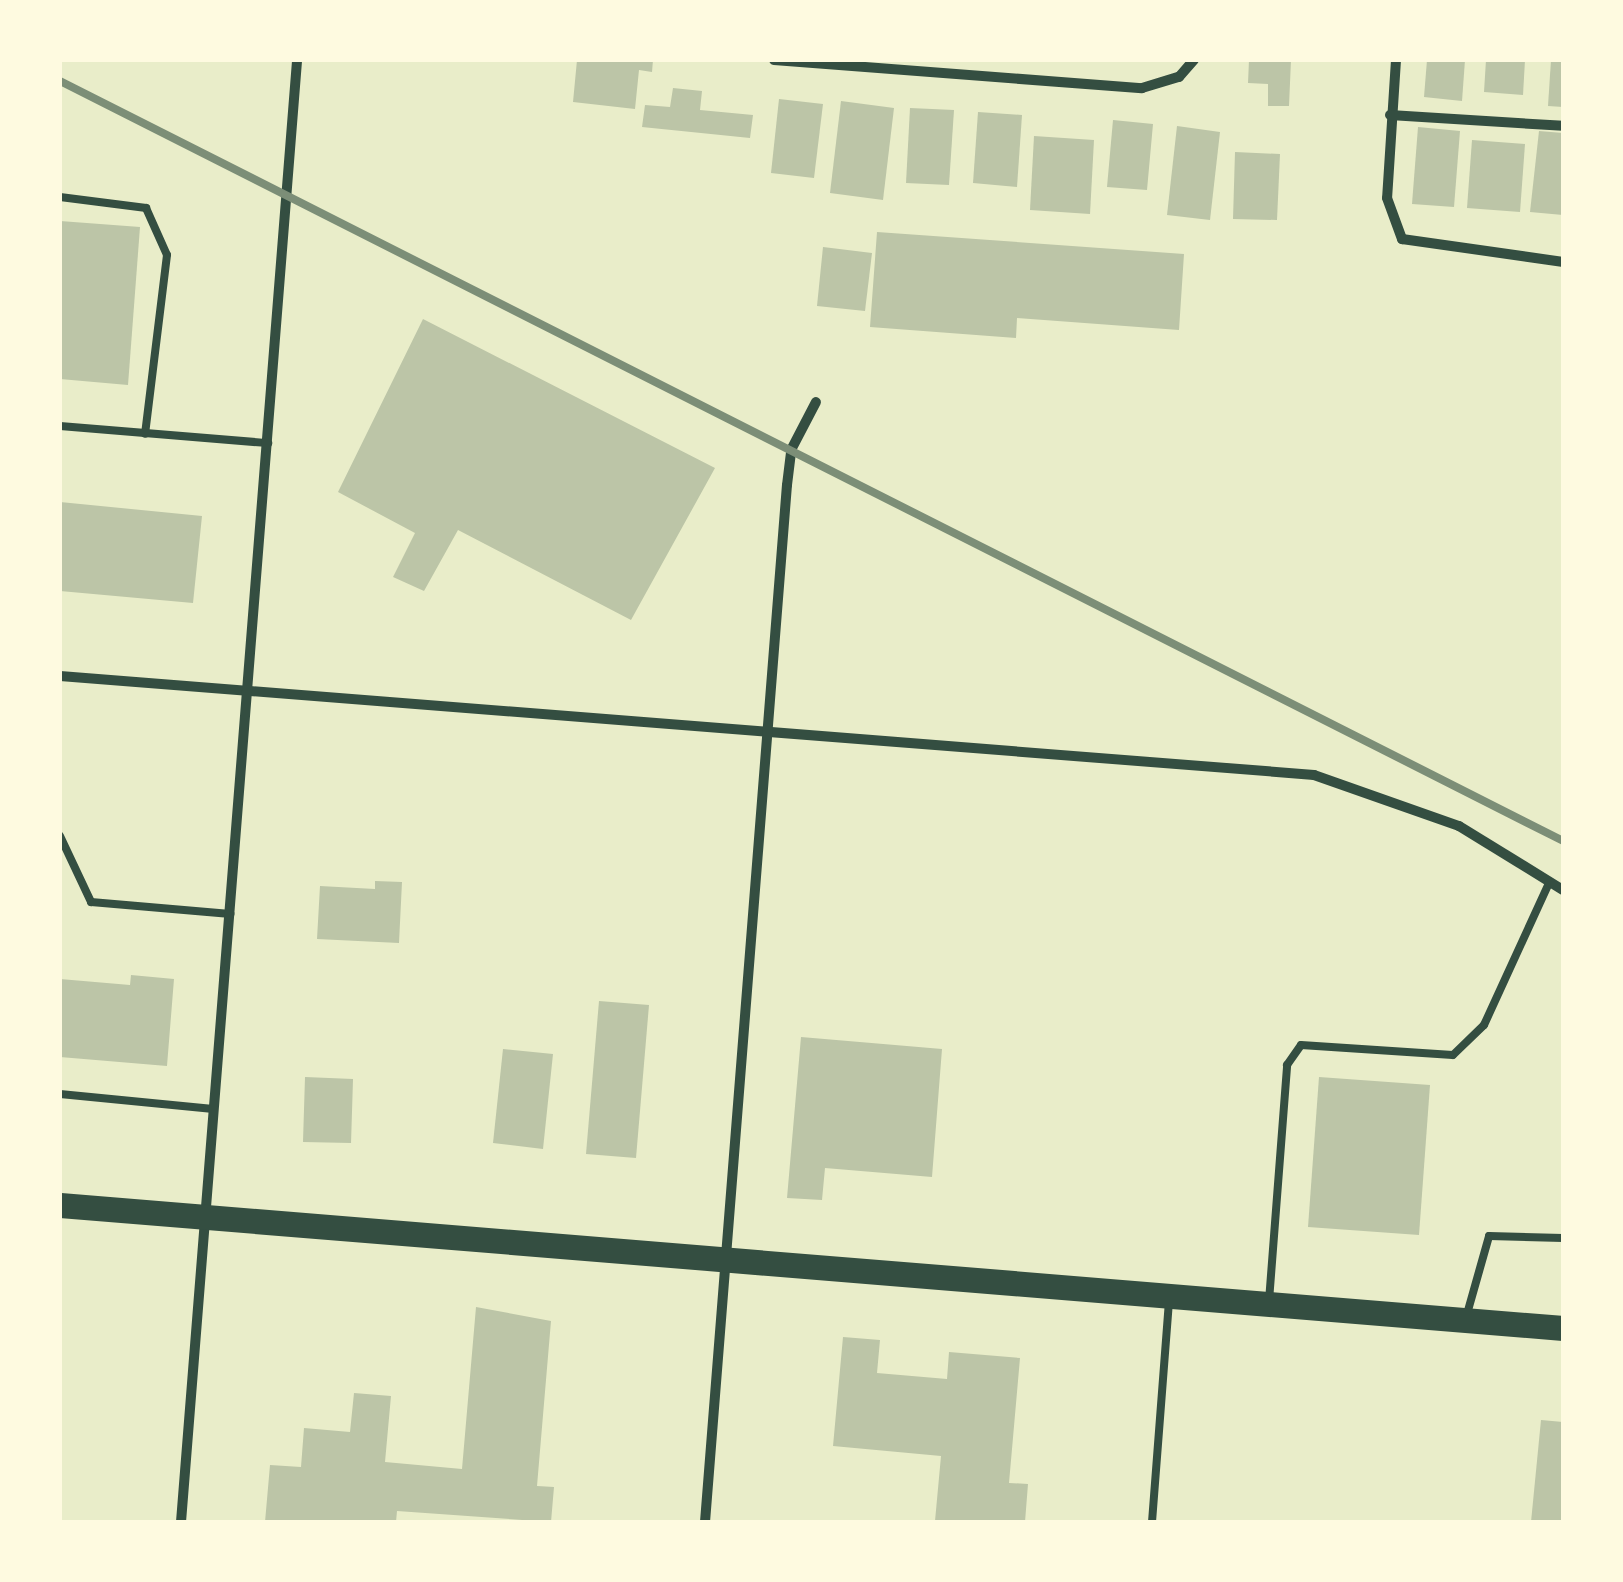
<!DOCTYPE html>
<style>
body{margin:0}
#map{position:relative;width:1623px;height:1582px;overflow:hidden;background:#e9edc9;font-family:Rubik,sans-serif}
div>[style]{position:absolute}
[style*='--x']{left:calc(var(--x)*1px);top:calc(var(--y)*1px);width:calc(var(--w)*1px);rotate:calc(var(--a)*1deg)}
.building>*{inset:0;background:#bcc5a7}
.service>*{height:8px;margin:-4px;padding:0 4px;transform-origin:4px;border-radius:4px;background:#344e41}
.minor>*{height:10px;margin:-5px;padding:0 5px;transform-origin:5px;border-radius:5px;background:#344e41}
.primary>*{height:25px;margin:-12.5px;padding:0 12.5px;transform-origin:12.5px;border-radius:12.5px;background:#344e41}
.rail>*{height:8px;margin:-4px;padding:0 4px;transform-origin:4px;border-radius:4px;background:#7c8e77}
span{translate:-50% -50%;white-space:nowrap;text-align:center;line-height:1.15;-webkit-text-stroke:10px #fefae0;paint-order:stroke}
.frame{position:absolute;inset:0;border:62px solid #fefae0;pointer-events:none}
</style>
<div id="map">
<div class="building">
<div style="clip-path:polygon(577px 60px,653px 60px,652px 72px,639px 70px,635px 109px,573px 102px)"></div>
<div style="clip-path:polygon(1249px 60px,1291px 60px,1289px 106px,1268px 106px,1268px 84px,1248px 83px)"></div>
<div style="clip-path:polygon(1427px 60px,1465px 60px,1462px 101px,1424px 97px)"></div>
<div style="clip-path:polygon(1486px 60px,1525px 60px,1523px 95px,1484px 92px)"></div>
<div style="clip-path:polygon(1551px 60px,1563px 60px,1563px 107px,1548px 106px)"></div>
<div style="clip-path:polygon(673px 88px,702px 91px,700px 110px,753px 115px,750px 138px,642px 127px,645px 105px,670px 107px)"></div>
<div style="clip-path:polygon(779px 99px,823px 104px,814px 178px,771px 173px)"></div>
<div style="clip-path:polygon(841px 101px,894px 108px,883px 200px,830px 193px)"></div>
<div style="clip-path:polygon(910px 108px,954px 110px,949px 185px,906px 183px)"></div>
<div style="clip-path:polygon(978px 112px,1022px 115px,1017px 187px,973px 183px)"></div>
<div style="clip-path:polygon(1113px 120px,1153px 124px,1147px 190px,1107px 187px)"></div>
<div style="clip-path:polygon(1177px 126px,1220px 132px,1210px 220px,1167px 215px)"></div>
<div style="clip-path:polygon(1418px 127px,1460px 131px,1454px 207px,1412px 204px)"></div>
<div style="clip-path:polygon(1539px 131px,1563px 133px,1563px 215px,1530px 212px)"></div>
<div style="clip-path:polygon(1034px 136px,1094px 140px,1090px 214px,1030px 210px)"></div>
<div style="clip-path:polygon(1472px 140px,1525px 144px,1520px 212px,1467px 208px)"></div>
<div style="clip-path:polygon(1235px 152px,1280px 154px,1277px 220px,1233px 219px)"></div>
<div style="clip-path:polygon(60px 221px,140px 227px,128px 385px,60px 379px)"></div>
<div style="clip-path:polygon(877px 232px,1184px 254px,1179px 330px,1017px 318px,1016px 338px,870px 327px)"></div>
<div style="clip-path:polygon(823px 247px,872px 253px,865px 311px,817px 306px)"></div>
<div style="clip-path:polygon(423px 319px,715px 468px,631px 620px,458px 530px,424px 591px,393px 577px,415px 533px,338px 492px)"></div>
<div style="clip-path:polygon(60px 502px,202px 516px,193px 603px,60px 591px)"></div>
<div style="clip-path:polygon(375px 881px,402px 882px,399px 943px,317px 939px,320px 886px,375px 889px)"></div>
<div style="clip-path:polygon(131px 975px,174px 979px,167px 1066px,60px 1057px,60px 979px,130px 985px)"></div>
<div style="clip-path:polygon(599px 1001px,649px 1005px,636px 1158px,586px 1154px)"></div>
<div style="clip-path:polygon(801px 1037px,942px 1049px,932px 1177px,825px 1168px,822px 1200px,787px 1198px)"></div>
<div style="clip-path:polygon(503px 1049px,553px 1054px,543px 1149px,493px 1143px)"></div>
<div style="clip-path:polygon(305px 1077px,353px 1079px,351px 1143px,303px 1142px)"></div>
<div style="clip-path:polygon(1319px 1077px,1430px 1085px,1419px 1235px,1308px 1227px)"></div>
<div style="clip-path:polygon(476px 1307px,551px 1321px,537px 1486px,554px 1487px,551px 1522px,397px 1511px,396px 1522px,265px 1522px,270px 1465px,301px 1467px,304px 1428px,350px 1432px,354px 1393px,391px 1396px,385px 1462px,462px 1469px)"></div>
<div style="clip-path:polygon(843px 1337px,880px 1340px,877px 1373px,947px 1379px,949px 1352px,1020px 1358px,1009px 1483px,1028px 1484px,1025px 1522px,935px 1521px,941px 1456px,833px 1446px)"></div>
<div style="clip-path:polygon(1541px 1420px,1563px 1422px,1563px 1522px,1531px 1522px)"></div>
</div>
<div class="service">
<div style="--x:60;--y:197;--w:87;--a:7.3"></div>
<div style="--x:146;--y:208;--w:51;--a:65.9"></div>
<div style="--x:167;--y:255;--w:180;--a:97"></div>
<div style="--x:60;--y:426;--w:209;--a:4.7"></div>
<div style="--x:60;--y:836;--w:73;--a:64.8"></div>
<div style="--x:91;--y:902;--w:140;--a:4.9"></div>
<div style="--x:60;--y:1094;--w:154;--a:5.6"></div>
<div style="--x:1269;--y:1301;--w:237;--a:-85.6"></div>
<div style="--x:1287;--y:1065;--w:24;--a:-55"></div>
<div style="--x:1301;--y:1045;--w:152;--a:3.8"></div>
<div style="--x:1453;--y:1055;--w:43;--a:-44.1"></div>
<div style="--x:1484;--y:1025;--w:158;--a:-65.4"></div>
<div style="--x:1467;--y:1314;--w:81;--a:-74.2"></div>
<div style="--x:1489;--y:1236;--w:74;--a:1.5"></div>
<div style="--x:1152;--y:1522;--w:224;--a:-85.6"></div>
</div>
<div class="minor">
<div style="--x:774;--y:60;--w:369;--a:4.4"></div>
<div style="--x:1142;--y:88;--w:39;--a:-17"></div>
<div style="--x:1179;--y:77;--w:23;--a:-49"></div>
<div style="--x:1396;--y:60;--w:138;--a:93.7"></div>
<div style="--x:1387;--y:198;--w:44;--a:69.9"></div>
<div style="--x:1402;--y:239;--w:163;--a:8.1"></div>
<div style="--x:1390;--y:115;--w:173;--a:3.6"></div>
<div style="--x:60;--y:676;--w:1258;--a:4.51"></div>
<div style="--x:1314;--y:775;--w:154;--a:19.4"></div>
<div style="--x:1459;--y:826;--w:122;--a:31.6"></div>
<div style="--x:181;--y:1522;--w:1467;--a:-85.46"></div>
<div style="--x:705;--y:1522;--w:1040;--a:-85.48"></div>
<div style="--x:787;--y:485;--w:35;--a:-83"></div>
<div style="--x:791;--y:450;--w:54;--a:-62.5"></div>
</div>
<div class="primary">
<div style="--x:60;--y:1205;--w:1508;--a:4.68"></div>
</div>
<div class="rail">
<div style="--x:60;--y:81;--w:1684;--a:26.82"></div>
</div>
<div class="frame"></div>
</div>
